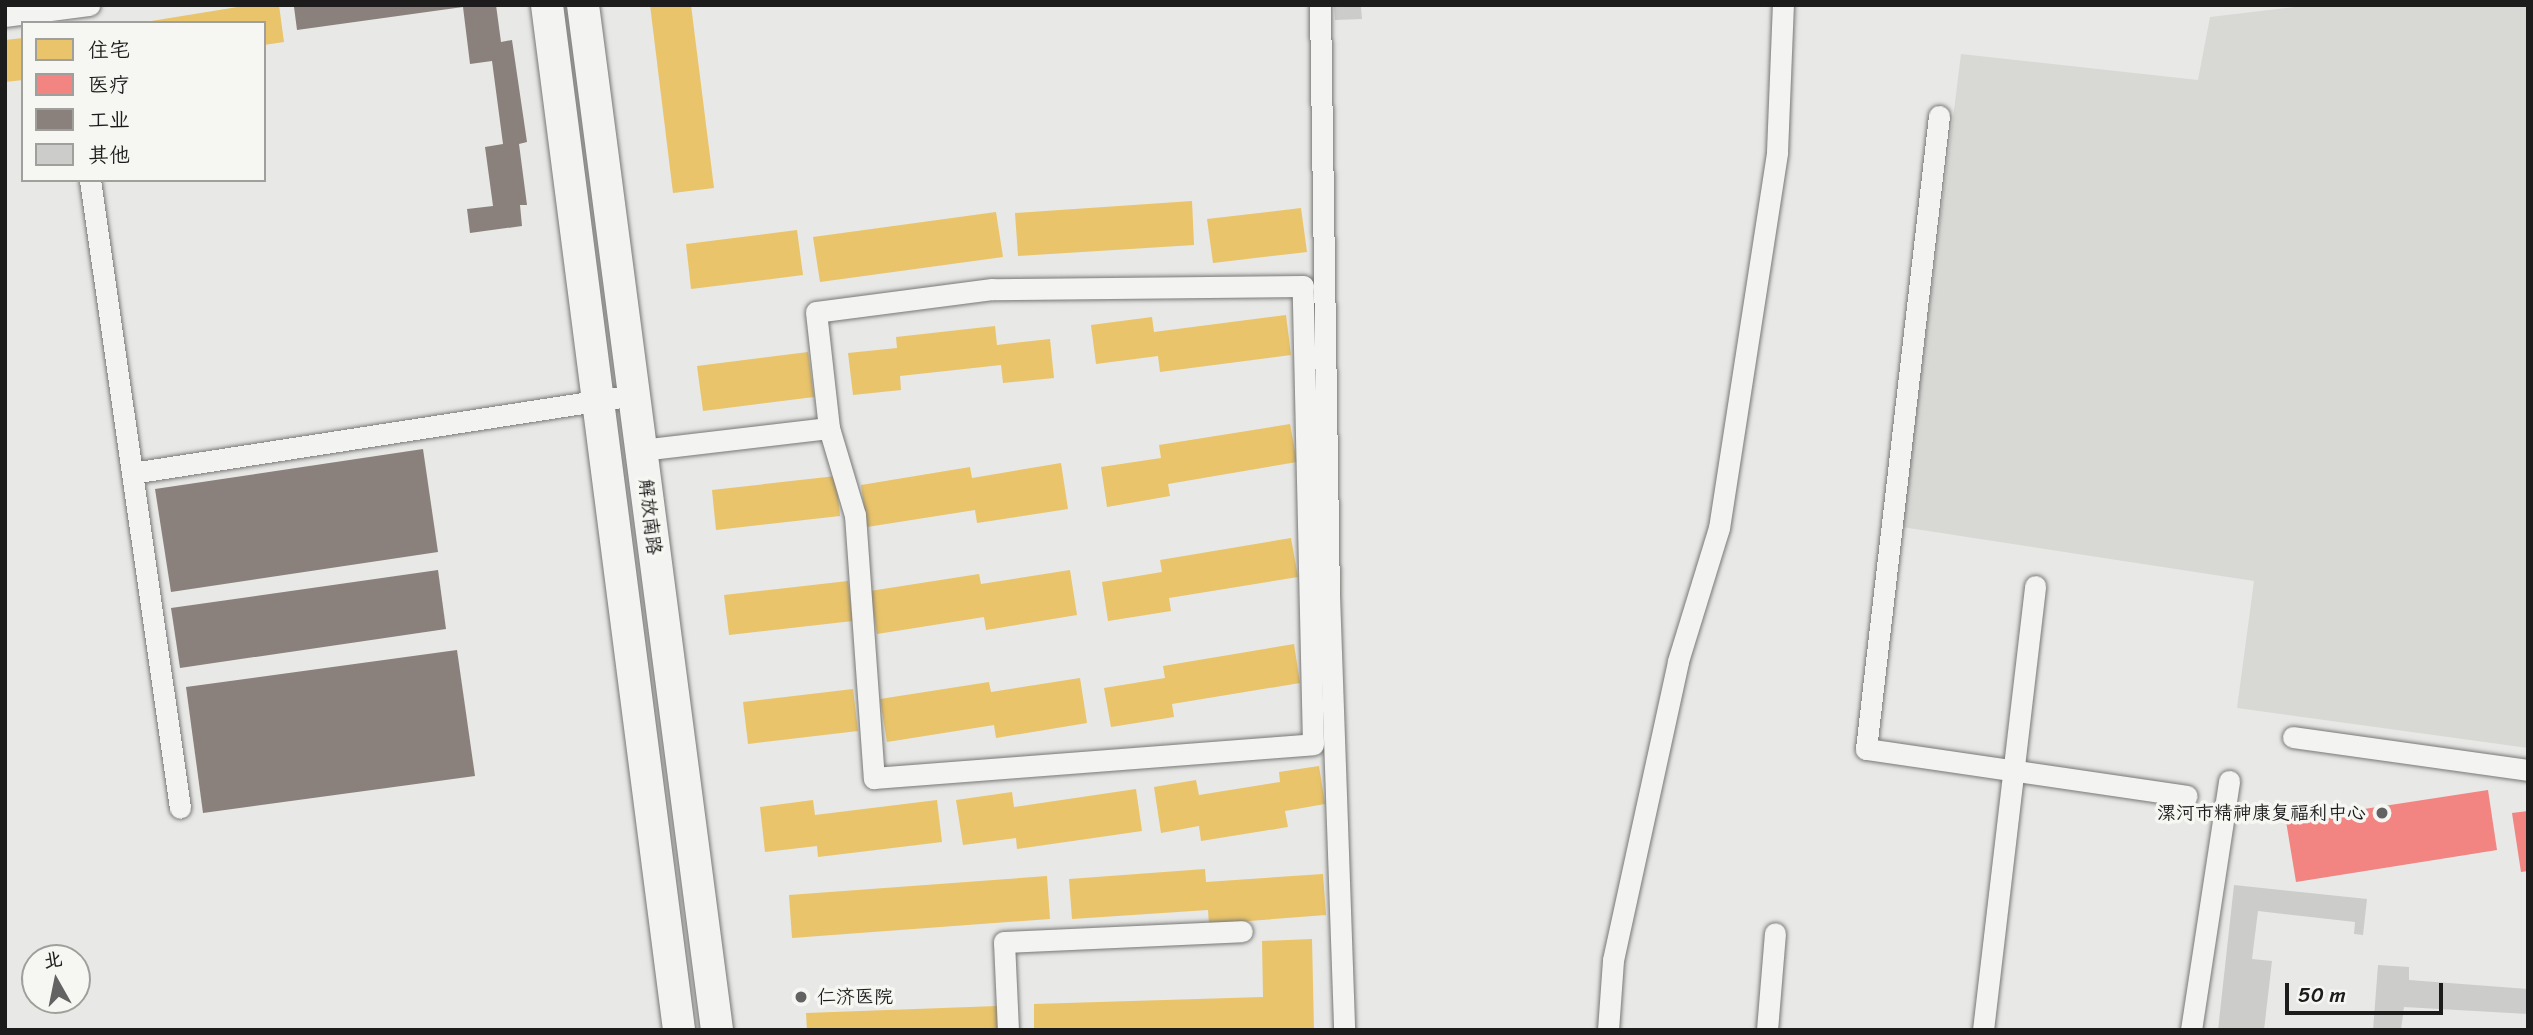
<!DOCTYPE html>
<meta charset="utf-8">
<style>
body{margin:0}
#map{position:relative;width:2533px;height:1035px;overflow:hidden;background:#e8e8e6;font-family:Sriracha,"LXGW WenKai TC",sans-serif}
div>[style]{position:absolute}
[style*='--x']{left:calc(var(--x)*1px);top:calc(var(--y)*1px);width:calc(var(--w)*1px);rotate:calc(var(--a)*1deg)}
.green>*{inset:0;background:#d8d8d5}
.homes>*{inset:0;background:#e9c46a}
.health>*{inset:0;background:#f28482}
.industry>*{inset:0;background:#8a817c}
.building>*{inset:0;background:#ccccca}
.roads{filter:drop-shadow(0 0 2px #787877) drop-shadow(0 0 2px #787877)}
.street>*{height:21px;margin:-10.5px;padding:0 10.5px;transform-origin:10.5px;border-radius:10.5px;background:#f3f3f1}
.secondary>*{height:32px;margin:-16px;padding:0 16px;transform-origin:16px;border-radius:16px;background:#f3f3f1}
.dots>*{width:19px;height:19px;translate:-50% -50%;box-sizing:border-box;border:4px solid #f6f6f2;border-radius:50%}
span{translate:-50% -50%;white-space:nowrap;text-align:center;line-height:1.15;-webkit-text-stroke:7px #f6f6f2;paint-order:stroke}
.street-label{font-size:19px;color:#1c1c1c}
.poi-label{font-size:19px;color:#1c1c1c}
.right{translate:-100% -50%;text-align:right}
.left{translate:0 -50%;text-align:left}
.frame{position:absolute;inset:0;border:7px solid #1c1c1c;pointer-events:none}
.legend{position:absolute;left:21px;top:21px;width:245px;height:161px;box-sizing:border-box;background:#f6f6f2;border:2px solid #9f9f9c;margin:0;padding:9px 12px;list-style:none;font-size:21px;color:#1c1c1c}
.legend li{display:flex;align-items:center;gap:14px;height:35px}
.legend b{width:35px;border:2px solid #9f9f9c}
.north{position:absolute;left:21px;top:944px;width:70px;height:70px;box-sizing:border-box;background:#f6f6f2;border:2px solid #9f9f9c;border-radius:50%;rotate:351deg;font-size:19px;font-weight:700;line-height:28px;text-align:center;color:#1c1c1c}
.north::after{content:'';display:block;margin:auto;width:24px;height:32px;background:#636363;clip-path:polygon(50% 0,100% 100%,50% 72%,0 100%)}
.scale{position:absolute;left:2285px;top:983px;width:158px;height:32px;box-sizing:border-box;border:4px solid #1c1c1c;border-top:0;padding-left:9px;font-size:21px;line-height:24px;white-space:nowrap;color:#1c1c1c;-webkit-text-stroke:5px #f6f6f2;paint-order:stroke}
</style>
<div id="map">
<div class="green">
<div style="clip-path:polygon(2311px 5px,2528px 5px,2528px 748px,2237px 708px,2254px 581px,1902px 527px,1961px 54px,2198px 80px,2210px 17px)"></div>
</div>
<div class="homes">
<div style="clip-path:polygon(250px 5px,279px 5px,284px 42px,264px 45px,264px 23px,139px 23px)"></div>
<div style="clip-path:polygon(650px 5px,691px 5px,714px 188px,673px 193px)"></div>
<div style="clip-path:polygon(23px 38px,23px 80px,5px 82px,5px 40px)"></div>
<div style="clip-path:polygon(1192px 201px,1194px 245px,1018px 256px,1015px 213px)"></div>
<div style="clip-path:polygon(1301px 208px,1307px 252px,1213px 263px,1207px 219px)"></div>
<div style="clip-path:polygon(996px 212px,1003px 257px,820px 282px,813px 237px)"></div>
<div style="clip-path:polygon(797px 230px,803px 275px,691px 289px,686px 244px)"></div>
<div style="clip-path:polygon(1286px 315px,1291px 355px,1160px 372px,1158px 356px,1096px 364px,1091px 325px,1152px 317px,1154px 332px)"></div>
<div style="clip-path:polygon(995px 326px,997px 345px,1050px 339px,1054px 378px,1003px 383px,1001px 365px,900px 376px,901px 390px,853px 395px,848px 353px,897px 348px,896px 337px)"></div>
<div style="clip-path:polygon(808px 352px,814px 397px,703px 411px,697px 366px)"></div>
<div style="clip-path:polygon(1290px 424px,1297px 462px,1168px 484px,1170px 496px,1107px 507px,1101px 467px,1161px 458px,1159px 445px)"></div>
<div style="clip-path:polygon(1061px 463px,1068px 509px,977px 523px,975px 510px,867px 527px,861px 485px,970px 467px,972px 478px)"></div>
<div style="clip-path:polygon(836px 476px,840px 516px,716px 530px,712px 490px)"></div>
<div style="clip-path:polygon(1291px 538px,1298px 577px,1169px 598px,1171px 611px,1108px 621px,1102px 582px,1162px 572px,1160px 560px)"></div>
<div style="clip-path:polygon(1070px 570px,1077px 615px,986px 630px,984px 617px,877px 634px,870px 591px,979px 574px,981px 584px)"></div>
<div style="clip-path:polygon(848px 581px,853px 621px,729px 635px,724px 595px)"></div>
<div style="clip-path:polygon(1294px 644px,1300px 683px,1172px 704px,1174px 717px,1111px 727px,1104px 688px,1165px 678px,1163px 666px)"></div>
<div style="clip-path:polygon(1080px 678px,1087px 723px,996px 738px,994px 725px,887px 742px,880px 699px,989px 682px,991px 692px)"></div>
<div style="clip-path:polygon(853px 689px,858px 731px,748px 744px,743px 702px)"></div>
<div style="clip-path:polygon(1319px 766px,1325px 804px,1285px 811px,1288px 827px,1201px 841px,1199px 826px,1161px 833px,1154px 787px,1196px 780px,1199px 795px,1280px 782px,1279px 772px)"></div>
<div style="clip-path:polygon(1136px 789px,1142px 831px,1017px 849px,1016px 838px,963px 845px,956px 800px,1012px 792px,1014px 807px)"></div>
<div style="clip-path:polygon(813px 800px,815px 815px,937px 800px,942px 842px,818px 857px,817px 846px,765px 852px,760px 807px)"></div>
<div style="clip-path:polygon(1205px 869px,1206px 882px,1323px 874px,1326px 915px,1209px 924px,1208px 910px,1072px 919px,1069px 879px)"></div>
<div style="clip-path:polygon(1047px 876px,1050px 919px,792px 938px,789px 895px)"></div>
<div style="clip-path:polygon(1312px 939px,1314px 1030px,1034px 1030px,1034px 1004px,1263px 997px,1262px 941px)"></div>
<div style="clip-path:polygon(997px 1006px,997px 1030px,807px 1030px,806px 1013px)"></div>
</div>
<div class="health">
<div style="clip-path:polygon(2488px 790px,2497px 850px,2296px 882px,2286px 821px)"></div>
<div style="clip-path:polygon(2528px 811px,2528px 871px,2521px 872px,2512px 813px)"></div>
</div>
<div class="industry">
<div style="clip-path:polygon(310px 5px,496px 5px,501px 42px,512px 40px,527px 142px,519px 144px,527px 205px,520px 205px,522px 226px,470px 233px,467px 209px,493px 206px,485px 147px,503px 144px,492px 61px,470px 64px,463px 7px,297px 30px,294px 7px)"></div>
<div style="clip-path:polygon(423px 449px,438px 552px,171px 592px,155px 489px)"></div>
<div style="clip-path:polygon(438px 570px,446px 629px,180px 668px,171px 608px)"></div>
<div style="clip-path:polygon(457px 650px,475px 776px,203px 813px,186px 687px)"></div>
</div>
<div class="building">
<div style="clip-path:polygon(1334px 5px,1361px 7px,1362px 19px,1335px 20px)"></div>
<div style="clip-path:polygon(2234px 885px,2367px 899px,2363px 935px,2354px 934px,2355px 922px,2258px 911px,2252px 959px,2272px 961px,2264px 1030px,2218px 1030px)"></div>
<div style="clip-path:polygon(2378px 965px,2409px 967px,2409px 980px,2528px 989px,2528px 1014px,2404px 1007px,2401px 1030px,2373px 1030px)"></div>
</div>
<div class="roads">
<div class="street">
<div style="--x:1320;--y:5;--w:590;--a:89.13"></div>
<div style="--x:1329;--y:595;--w:435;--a:88"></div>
<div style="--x:5;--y:16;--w:85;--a:-7.5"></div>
<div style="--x:1939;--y:116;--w:637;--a:96.58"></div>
<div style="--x:1866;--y:749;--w:324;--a:8.3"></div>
<div style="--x:90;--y:180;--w:634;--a:81.84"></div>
<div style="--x:641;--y:450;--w:189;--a:-6.7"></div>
<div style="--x:829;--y:428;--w:91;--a:73.4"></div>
<div style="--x:855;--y:515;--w:264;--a:85.9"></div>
<div style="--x:874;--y:778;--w:440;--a:-4.4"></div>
<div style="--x:1313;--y:744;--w:458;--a:-91.3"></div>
<div style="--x:1303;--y:286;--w:311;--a:179.4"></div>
<div style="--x:992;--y:289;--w:177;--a:172.6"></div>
<div style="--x:816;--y:312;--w:117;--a:83.6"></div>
<div style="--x:132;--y:473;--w:508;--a:-8.83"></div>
<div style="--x:2293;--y:737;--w:237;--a:8"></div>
<div style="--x:1008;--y:1030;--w:88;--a:-92.6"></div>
<div style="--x:1004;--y:942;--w:238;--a:-2.6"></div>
<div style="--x:1608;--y:1030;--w:70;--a:-85.9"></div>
<div style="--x:1613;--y:960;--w:306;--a:-77.7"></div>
<div style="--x:1678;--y:661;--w:139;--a:-72.9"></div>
<div style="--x:1719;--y:528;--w:380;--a:-81.2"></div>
<div style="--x:1777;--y:152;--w:147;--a:-87.7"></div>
<div style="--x:1767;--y:1030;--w:97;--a:-85.3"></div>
<div style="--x:1983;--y:1030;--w:447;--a:-83.3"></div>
<div style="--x:2191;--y:1030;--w:252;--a:-81.3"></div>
</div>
<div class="secondary">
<div style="--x:547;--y:5;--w:1033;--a:82.66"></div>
<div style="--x:583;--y:5;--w:1034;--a:82.55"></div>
</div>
</div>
<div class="dots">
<div style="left:2382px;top:813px;background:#636363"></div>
<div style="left:801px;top:997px;background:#636363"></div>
</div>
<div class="street-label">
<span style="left:650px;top:517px;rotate:83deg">解放南路</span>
</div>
<div class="poi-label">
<span class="right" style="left:2366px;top:813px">漯河市精神康复福利中心</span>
<span class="left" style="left:817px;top:997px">仁济医院</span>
</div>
<div class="frame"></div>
<ul class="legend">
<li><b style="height:19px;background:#e9c46a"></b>住宅</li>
<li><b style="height:19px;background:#f28482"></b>医疗</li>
<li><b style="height:19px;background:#8a817c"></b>工业</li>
<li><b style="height:19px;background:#ccccca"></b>其他</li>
</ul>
<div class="north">北</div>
<div class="scale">50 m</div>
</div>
